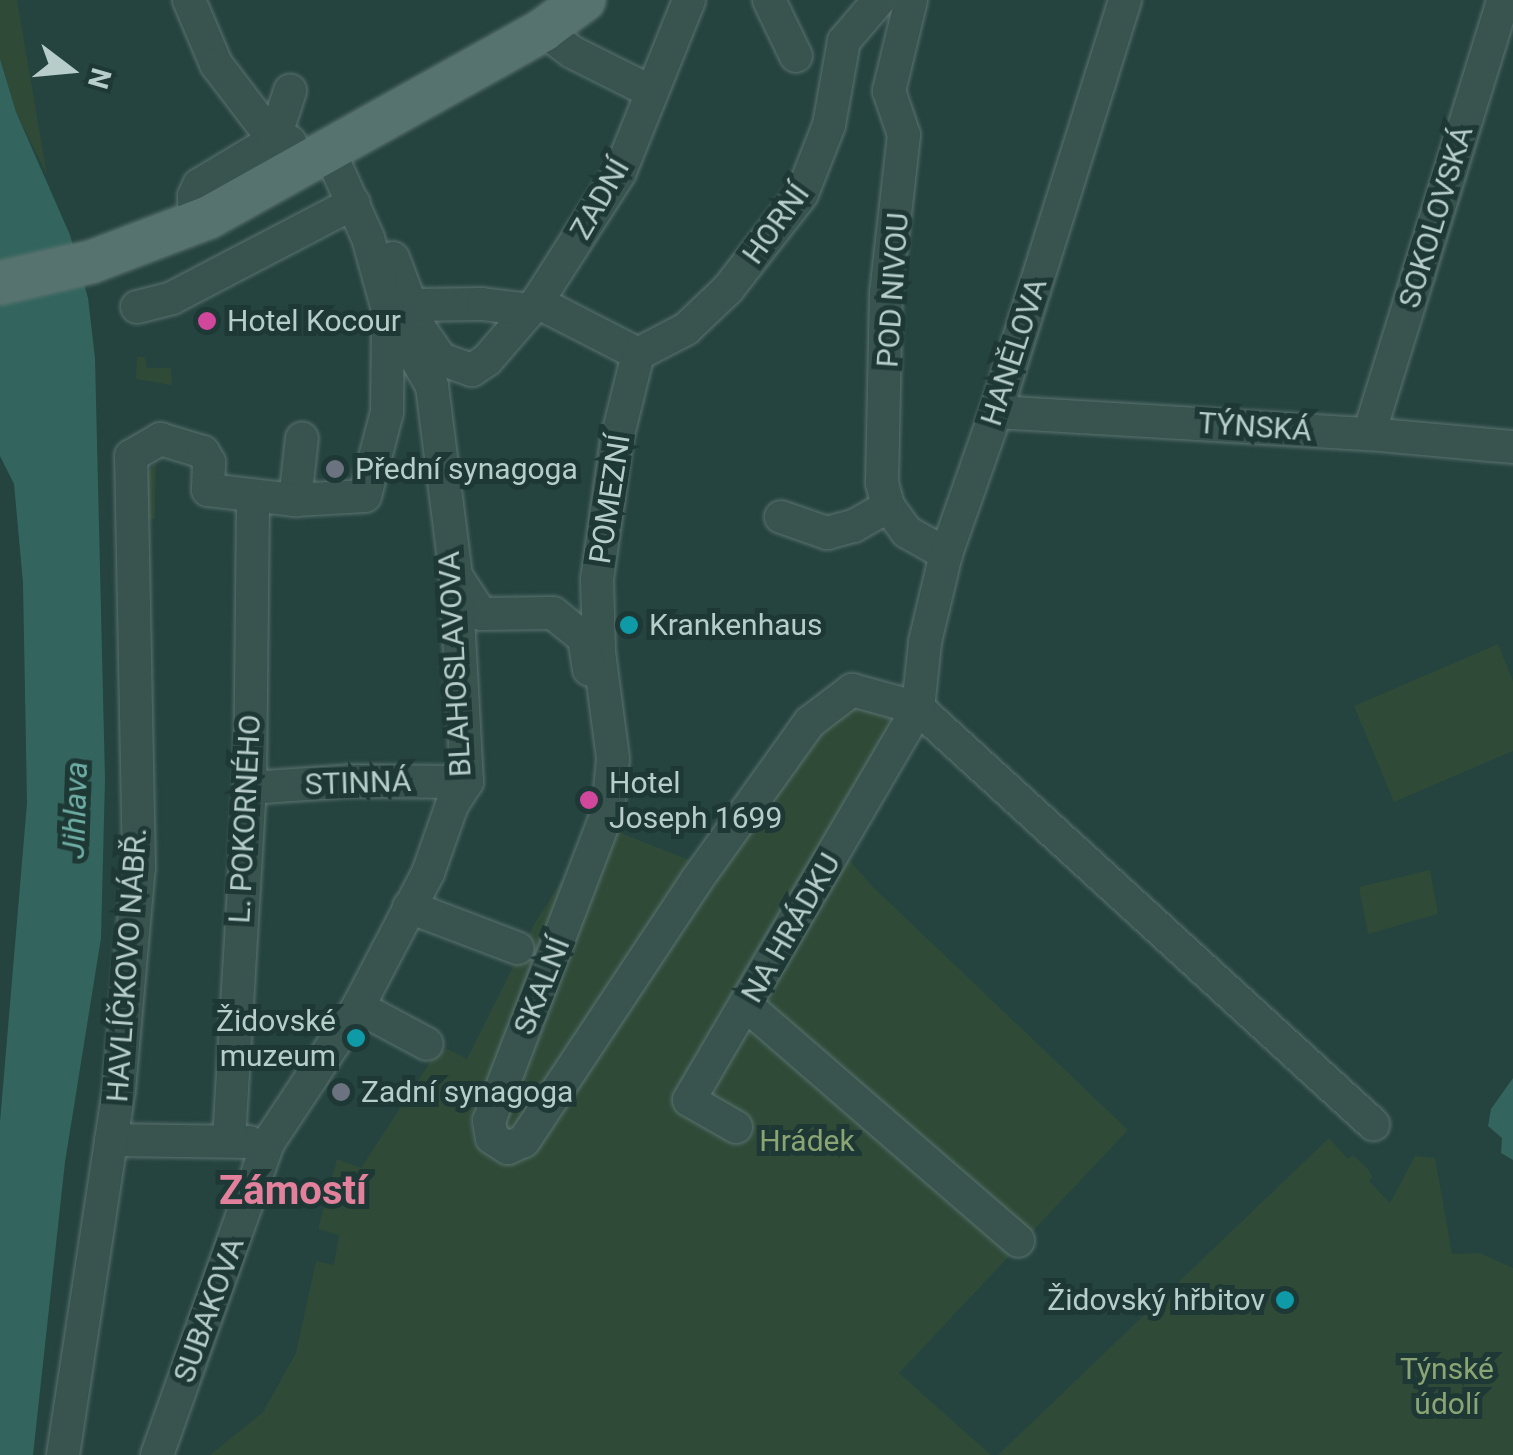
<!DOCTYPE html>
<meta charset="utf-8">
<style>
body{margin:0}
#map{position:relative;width:1513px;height:1455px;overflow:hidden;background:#25433f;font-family:Roboto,sans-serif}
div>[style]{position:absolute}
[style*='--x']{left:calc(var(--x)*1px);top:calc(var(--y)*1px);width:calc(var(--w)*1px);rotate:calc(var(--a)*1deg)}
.green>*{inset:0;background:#2f4b38}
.water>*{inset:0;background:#33655e}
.roads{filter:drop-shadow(0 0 2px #5b7370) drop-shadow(0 0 2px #5b7370)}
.minor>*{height:32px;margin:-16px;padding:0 16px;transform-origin:16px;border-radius:16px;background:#39534f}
.major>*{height:42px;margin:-21px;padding:0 21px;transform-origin:21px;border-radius:21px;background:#57736f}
.dots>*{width:28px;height:28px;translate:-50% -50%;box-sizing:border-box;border:5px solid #1e3835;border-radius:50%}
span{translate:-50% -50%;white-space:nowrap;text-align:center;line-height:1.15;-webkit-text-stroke:10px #1e3835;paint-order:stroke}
.street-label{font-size:30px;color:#b7cdca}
.poi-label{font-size:30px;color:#b7cdca}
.left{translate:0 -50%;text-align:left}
.right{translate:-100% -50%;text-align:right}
.park-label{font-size:30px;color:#8ba473}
.water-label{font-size:32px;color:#6eada4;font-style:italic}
.district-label{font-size:40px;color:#e3819d;font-weight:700}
.north{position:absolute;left:20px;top:20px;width:100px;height:100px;-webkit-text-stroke:8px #1e3835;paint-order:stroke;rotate:106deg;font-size:28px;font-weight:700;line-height:40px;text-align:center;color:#b7cdca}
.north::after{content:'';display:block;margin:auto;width:35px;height:45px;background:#b7cdca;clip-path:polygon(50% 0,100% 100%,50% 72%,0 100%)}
</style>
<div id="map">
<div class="green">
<div style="clip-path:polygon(0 0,17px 0,47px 175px,16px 112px,0 59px)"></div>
<div style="clip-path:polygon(137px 357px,145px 357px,147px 368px,171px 368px,172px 385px,136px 379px)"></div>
<div style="clip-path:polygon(156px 462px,155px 519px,137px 518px,146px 475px)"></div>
<div style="clip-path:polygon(1498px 644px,1513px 681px,1513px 751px,1394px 802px,1354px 706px)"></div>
<div style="clip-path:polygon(850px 702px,889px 711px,889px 726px,828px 836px,872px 886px,1128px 1130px,899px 1373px,991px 1455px,210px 1455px,263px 1412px,296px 1353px,316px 1261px,334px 1265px,339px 1235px,318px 1229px,337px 1159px,361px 1168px,436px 1053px,447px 1049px,467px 1059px,536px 921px,560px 883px,570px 874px,471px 1121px,475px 1144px,504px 1156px,813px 732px)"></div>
<div style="clip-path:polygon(613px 830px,694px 862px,529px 1129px,505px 1136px,497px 1112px)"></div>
<div style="clip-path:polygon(1430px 870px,1438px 914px,1368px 934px,1359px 887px)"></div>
<div style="clip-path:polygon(1329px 1138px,1348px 1159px,1353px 1155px,1367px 1168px,1373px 1177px,1369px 1181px,1390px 1203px,1415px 1156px,1435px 1158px,1452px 1254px,1480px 1253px,1513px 1268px,1513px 1455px,998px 1455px)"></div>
</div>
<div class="water">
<div style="clip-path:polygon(0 59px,16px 112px,70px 235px,88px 298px,95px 358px,105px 779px,101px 938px,65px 1162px,33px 1455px,0 1455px,0 1122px,27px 803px,23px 583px,14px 484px,0 456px)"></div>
<div style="clip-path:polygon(1513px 1078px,1513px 1160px,1501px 1153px,1502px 1138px,1488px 1126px,1491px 1109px)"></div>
</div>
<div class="roads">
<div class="minor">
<div style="--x:189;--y:0;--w:69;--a:67.1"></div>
<div style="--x:216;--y:64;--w:96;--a:52.7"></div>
<div style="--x:274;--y:140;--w:87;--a:149"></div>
<div style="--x:199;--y:185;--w:12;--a:114"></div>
<div style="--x:194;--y:196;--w:28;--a:88"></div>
<div style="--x:769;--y:0;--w:62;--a:64.3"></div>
<div style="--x:911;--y:0;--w:94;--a:103.6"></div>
<div style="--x:889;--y:91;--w:46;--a:71.2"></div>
<div style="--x:904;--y:135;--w:158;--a:96.5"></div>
<div style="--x:886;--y:292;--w:191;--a:91.2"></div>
<div style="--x:882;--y:483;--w:24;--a:75"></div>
<div style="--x:888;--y:506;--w:32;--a:54"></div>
<div style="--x:907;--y:532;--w:45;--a:29.4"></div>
<div style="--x:543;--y:30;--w:36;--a:37"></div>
<div style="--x:572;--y:52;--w:87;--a:26.6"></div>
<div style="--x:290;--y:142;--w:16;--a:-173"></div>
<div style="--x:274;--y:140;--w:52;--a:-71.9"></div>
<div style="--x:393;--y:258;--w:76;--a:69.2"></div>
<div style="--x:420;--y:329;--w:37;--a:55"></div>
<div style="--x:441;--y:359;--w:33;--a:20"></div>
<div style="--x:472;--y:370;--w:18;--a:-34"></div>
<div style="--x:487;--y:360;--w:77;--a:-49.2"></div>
<div style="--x:537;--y:302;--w:154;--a:-57.4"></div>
<div style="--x:620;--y:172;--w:185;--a:-68.1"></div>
<div style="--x:537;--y:302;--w:114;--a:27.2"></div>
<div style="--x:411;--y:305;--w:71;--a:-0.8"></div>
<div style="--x:482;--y:304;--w:47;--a:7.3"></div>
<div style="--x:137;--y:307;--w:36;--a:-14"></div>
<div style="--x:172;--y:298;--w:205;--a:-27.6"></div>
<div style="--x:638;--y:354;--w:88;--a:103.9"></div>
<div style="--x:617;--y:439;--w:141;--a:98.1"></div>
<div style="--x:597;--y:579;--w:73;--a:88.4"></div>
<div style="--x:599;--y:652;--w:108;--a:82.5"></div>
<div style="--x:613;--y:759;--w:52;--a:95.5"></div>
<div style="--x:608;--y:811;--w:332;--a:111"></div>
<div style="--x:489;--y:1121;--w:17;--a:80"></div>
<div style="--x:492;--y:1138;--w:19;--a:32"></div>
<div style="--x:508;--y:1148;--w:17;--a:-24"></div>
<div style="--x:524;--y:1141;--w:312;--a:-56.5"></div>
<div style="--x:696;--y:881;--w:196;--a:-54.4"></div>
<div style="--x:810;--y:722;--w:53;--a:-37.3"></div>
<div style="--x:852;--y:690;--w:68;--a:15.3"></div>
<div style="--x:638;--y:354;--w:54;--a:-27.5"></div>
<div style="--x:686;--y:329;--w:58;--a:-43.6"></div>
<div style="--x:728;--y:289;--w:120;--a:-52.1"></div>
<div style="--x:802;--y:194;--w:74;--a:-68.6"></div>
<div style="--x:829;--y:125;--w:85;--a:-79.9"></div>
<div style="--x:844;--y:41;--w:54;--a:-49.5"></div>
<div style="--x:996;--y:412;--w:374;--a:3.4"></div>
<div style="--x:1369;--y:434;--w:145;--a:5.2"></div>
<div style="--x:1369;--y:434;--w:454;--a:-72.8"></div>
<div style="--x:295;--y:500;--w:62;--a:-83.6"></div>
<div style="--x:781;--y:517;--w:49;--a:19.2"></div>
<div style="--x:827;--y:533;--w:28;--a:-15"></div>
<div style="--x:854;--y:526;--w:39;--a:-30"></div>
<div style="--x:456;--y:576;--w:45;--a:56.7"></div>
<div style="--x:481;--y:614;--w:72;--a:-0.8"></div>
<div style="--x:553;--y:613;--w:40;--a:39"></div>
<div style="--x:584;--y:638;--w:32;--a:81"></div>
<div style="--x:918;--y:708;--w:617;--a:42.44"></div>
<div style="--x:250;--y:788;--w:99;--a:-4"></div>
<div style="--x:349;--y:781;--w:118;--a:0.5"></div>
<div style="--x:409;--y:907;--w:116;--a:20.8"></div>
<div style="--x:746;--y:1005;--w:360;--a:40.9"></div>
<div style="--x:358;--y:1007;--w:78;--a:28.2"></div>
<div style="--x:736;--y:1127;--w:54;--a:-150.1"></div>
<div style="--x:689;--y:1100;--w:454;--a:-59.7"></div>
<div style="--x:918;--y:708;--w:66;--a:-83.9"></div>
<div style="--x:925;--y:642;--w:90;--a:-76.6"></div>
<div style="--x:946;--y:554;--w:151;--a:-70.6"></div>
<div style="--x:996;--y:412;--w:432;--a:-72.6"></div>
<div style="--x:111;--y:1140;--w:138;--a:0.8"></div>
<div style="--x:229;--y:1140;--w:353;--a:-86.6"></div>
<div style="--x:250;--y:788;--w:291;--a:-89.4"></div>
<div style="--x:63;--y:1455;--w:369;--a:-81.3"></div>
<div style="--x:119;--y:1090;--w:223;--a:-84.9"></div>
<div style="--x:139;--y:868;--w:412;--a:-91.1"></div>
<div style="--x:131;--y:456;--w:34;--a:-30"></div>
<div style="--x:160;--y:439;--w:45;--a:16.8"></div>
<div style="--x:203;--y:452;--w:12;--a:59"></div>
<div style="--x:209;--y:462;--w:28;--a:92"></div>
<div style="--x:208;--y:490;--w:88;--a:6.6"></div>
<div style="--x:295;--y:500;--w:70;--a:-3.3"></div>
<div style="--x:365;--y:496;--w:87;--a:-75.3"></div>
<div style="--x:387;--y:412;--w:102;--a:-89.4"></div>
<div style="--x:157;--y:1455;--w:331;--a:-70.4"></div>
<div style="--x:268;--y:1143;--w:163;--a:-56.5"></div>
<div style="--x:358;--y:1007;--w:151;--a:-62.4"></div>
<div style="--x:428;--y:873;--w:72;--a:-70.6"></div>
<div style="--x:452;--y:805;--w:27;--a:-57"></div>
<div style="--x:467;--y:782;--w:206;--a:-93.1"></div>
<div style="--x:456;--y:576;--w:192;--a:-97.2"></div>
<div style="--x:432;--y:386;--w:88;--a:-120.1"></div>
<div style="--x:388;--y:310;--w:75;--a:-105.5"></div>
<div style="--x:368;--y:238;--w:95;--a:-114.1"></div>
</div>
<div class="major">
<div style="--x:0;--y:283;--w:93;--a:-13"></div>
<div style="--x:91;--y:262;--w:126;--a:-20.9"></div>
<div style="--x:209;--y:217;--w:383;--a:-29.2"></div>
<div style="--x:543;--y:30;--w:51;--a:-36.2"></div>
</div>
</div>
<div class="dots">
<div style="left:207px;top:321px;background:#d1479c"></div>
<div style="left:335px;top:469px;background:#6b7280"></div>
<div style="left:629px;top:625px;background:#0f9aa8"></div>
<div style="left:589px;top:800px;background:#d1479c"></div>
<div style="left:356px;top:1038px;background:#0f9aa8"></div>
<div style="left:341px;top:1092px;background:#6b7280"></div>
<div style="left:1285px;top:1300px;background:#0f9aa8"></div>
</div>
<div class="street-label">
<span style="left:600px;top:199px;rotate:-60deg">ZADNÍ</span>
<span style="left:1436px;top:217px;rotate:-73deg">SOKOLOVSKÁ</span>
<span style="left:776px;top:224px;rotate:-54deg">HORNÍ</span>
<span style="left:893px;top:290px;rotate:-86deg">POD NIVOU</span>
<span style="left:1014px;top:352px;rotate:-72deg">HANĚLOVA</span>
<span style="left:1255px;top:427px;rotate:4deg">TÝNSKÁ</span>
<span style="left:610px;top:499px;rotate:-81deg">POMEZNÍ</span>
<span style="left:455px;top:664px;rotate:-93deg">BLAHOSLAVOVA</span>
<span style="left:358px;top:783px;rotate:-2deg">STINNÁ</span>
<span style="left:245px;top:819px;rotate:-87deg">L. POKORNÉHO</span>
<span style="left:791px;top:928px;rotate:-60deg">NA HRÁDKU</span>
<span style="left:127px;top:965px;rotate:-86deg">HAVLÍČKOVO NÁBŘ.</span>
<span style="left:542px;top:986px;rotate:-68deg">SKALNÍ</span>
<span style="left:209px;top:1310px;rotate:-70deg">SUBAKOVA</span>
</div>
<div class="poi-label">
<span class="left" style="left:227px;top:321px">Hotel Kocour</span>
<span class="left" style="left:355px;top:469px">Přední synagoga</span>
<span class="left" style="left:649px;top:625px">Krankenhaus</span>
<span class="left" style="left:609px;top:800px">Hotel<br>Joseph 1699</span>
<span class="right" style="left:336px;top:1038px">Židovské<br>muzeum</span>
<span class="left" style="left:361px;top:1092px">Zadní synagoga</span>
<span class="right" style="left:1265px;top:1300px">Židovský hřbitov</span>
</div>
<div class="park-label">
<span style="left:807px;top:1141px">Hrádek</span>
<span style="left:1447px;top:1386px">Týnské<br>údolí</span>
</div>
<div class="water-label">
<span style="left:75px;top:810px;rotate:-88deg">Jihlava</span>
</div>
<div class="district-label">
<span style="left:293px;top:1191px">Zámostí</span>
</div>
<div class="north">N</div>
</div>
